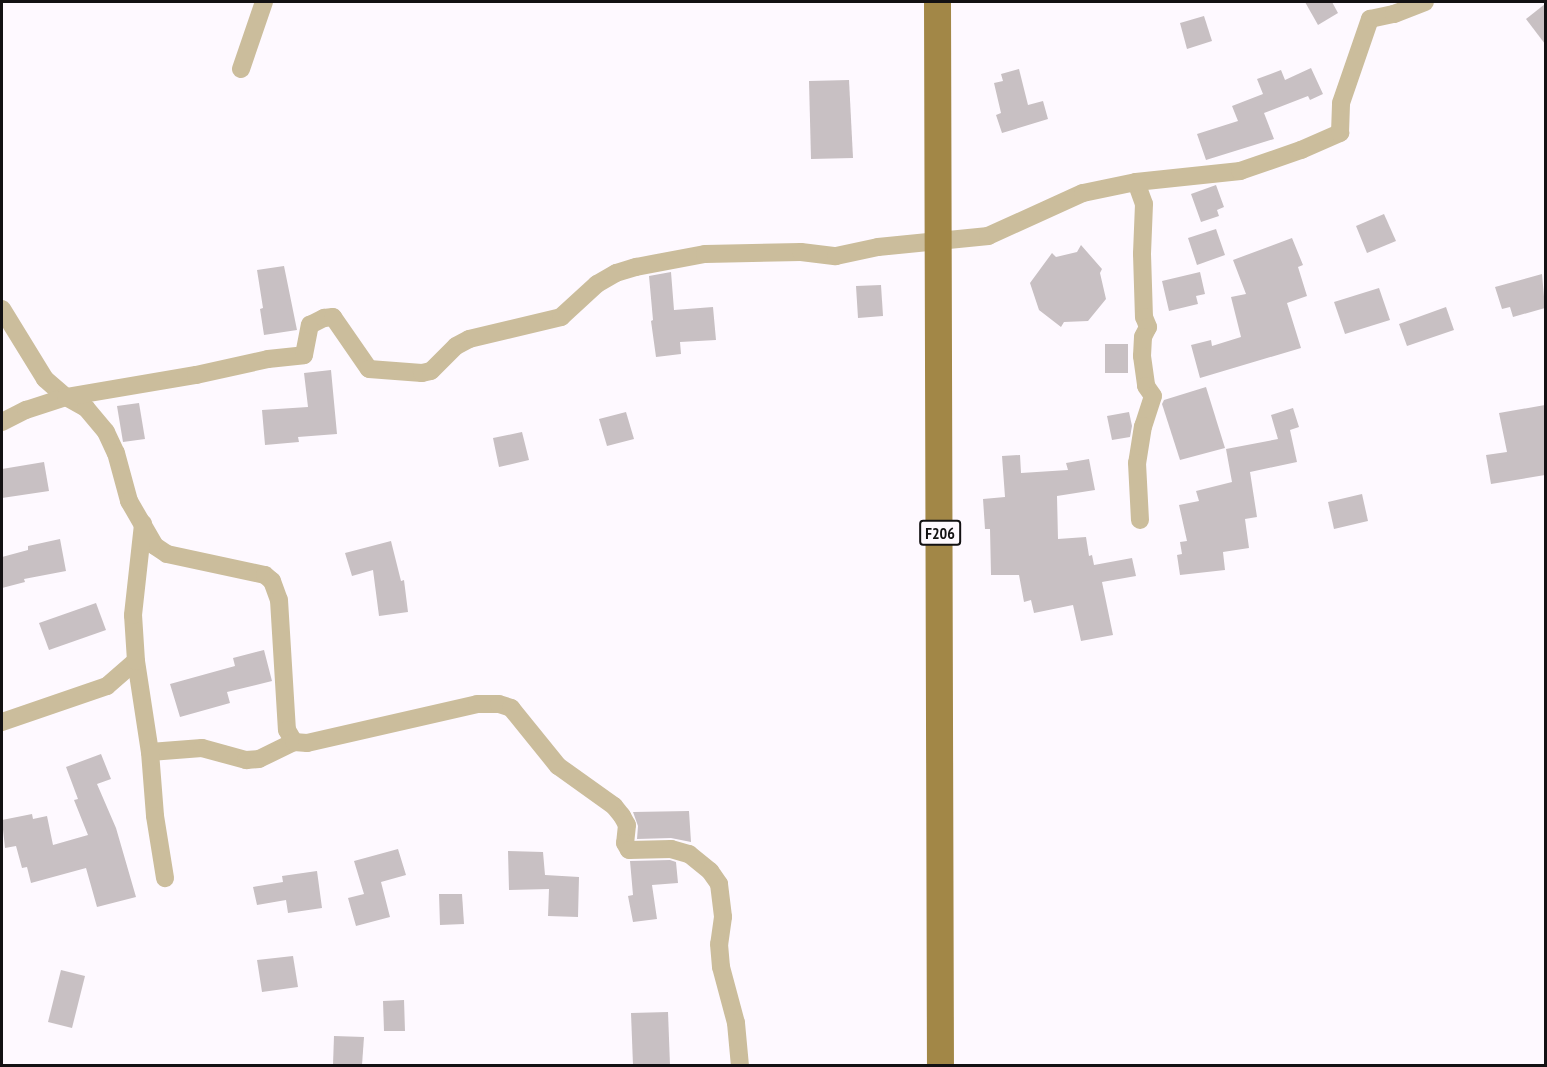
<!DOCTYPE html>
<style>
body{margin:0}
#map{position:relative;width:1547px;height:1067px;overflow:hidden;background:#fef9ff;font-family:"PT Sans Narrow",sans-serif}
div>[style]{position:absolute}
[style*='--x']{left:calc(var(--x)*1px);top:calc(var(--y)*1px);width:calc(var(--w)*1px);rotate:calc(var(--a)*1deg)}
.building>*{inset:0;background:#c8c0c3}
.street>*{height:18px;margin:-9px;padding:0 9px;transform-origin:9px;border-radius:9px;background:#cbbd9c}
.primary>*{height:27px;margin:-13.5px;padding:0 13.5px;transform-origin:13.5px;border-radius:13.5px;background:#a28747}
span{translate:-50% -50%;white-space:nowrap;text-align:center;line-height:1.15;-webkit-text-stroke:4.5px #fef9ff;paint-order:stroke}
.shield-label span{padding:2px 4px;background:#fef9ff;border:2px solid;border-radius:4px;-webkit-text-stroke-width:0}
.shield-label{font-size:16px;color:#131113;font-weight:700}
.frame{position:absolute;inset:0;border:3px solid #131113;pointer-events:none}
</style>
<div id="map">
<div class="building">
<div style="clip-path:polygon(1305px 2px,1332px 2px,1338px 13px,1318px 25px)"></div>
<div style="clip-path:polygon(1545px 4px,1545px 44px,1526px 19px)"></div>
<div style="clip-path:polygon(1204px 16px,1212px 41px,1187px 49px,1180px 23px)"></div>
<div style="clip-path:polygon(1311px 68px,1323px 94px,1310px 100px,1308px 96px,1264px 113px,1274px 139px,1206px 160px,1197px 134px,1238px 121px,1232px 106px,1263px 94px,1257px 79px,1281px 70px,1285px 80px)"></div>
<div style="clip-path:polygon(1019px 69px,1028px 105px,1043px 101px,1048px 119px,1002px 133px,996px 115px,1001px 113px,994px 83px,1003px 81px,1001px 74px)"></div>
<div style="clip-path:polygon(849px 80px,853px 158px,811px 159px,809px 81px)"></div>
<div style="clip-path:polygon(1216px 185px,1224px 207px,1217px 210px,1219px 216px,1201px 222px,1191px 194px)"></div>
<div style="clip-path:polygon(1384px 214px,1396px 241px,1367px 253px,1356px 226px)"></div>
<div style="clip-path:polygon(1216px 229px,1225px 255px,1197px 265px,1188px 238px)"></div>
<div style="clip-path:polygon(1292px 238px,1303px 265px,1298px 267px,1307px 296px,1287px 303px,1301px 348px,1200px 378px,1191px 345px,1211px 340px,1212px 346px,1241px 337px,1231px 297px,1246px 294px,1233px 260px)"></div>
<div style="clip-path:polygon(1081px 245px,1102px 269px,1100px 273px,1106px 299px,1088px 321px,1064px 322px,1061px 327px,1039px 310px,1030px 283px,1052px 253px,1056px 257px,1077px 252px)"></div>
<div style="clip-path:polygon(284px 266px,297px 330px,264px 335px,260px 309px,263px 308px,257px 270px)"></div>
<div style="clip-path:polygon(671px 272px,674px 310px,713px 307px,716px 340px,680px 342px,681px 354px,656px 357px,651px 321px,653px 320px,649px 276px)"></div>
<div style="clip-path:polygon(1200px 272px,1205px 294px,1196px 296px,1198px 304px,1169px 311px,1162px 281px)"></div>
<div style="clip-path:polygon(1542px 274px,1545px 308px,1513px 317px,1510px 307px,1502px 309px,1495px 287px)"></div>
<div style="clip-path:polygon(881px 285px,883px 316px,858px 318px,856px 286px)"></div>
<div style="clip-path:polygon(1379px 288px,1390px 320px,1345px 334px,1334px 302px)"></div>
<div style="clip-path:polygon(1446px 307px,1454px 330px,1407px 346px,1399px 324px)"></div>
<div style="clip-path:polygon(1105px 344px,1128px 344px,1128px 373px,1105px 373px)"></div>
<div style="clip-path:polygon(331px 370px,337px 434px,298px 437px,299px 442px,265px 445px,262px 410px,308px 407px,304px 373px)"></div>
<div style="clip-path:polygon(1206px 387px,1225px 448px,1180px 460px,1162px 404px,1164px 400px)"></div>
<div style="clip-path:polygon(139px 403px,145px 439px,123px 442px,117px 406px)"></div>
<div style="clip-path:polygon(1545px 405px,1545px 475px,1491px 484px,1486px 455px,1507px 452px,1499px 413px)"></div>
<div style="clip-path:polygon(1293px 408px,1299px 427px,1290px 430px,1297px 462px,1250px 472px,1257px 517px,1245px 519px,1249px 548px,1223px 552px,1225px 570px,1180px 575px,1177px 555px,1182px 554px,1180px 542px,1187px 541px,1179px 505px,1199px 501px,1196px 491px,1232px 482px,1226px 449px,1278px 439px,1271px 415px)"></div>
<div style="clip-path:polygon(626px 412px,634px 439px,607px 446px,599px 419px)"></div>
<div style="clip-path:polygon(1129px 412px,1132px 426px,1130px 437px,1112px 440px,1107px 416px)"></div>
<div style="clip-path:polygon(522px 432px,529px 460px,499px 467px,493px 438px)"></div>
<div style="clip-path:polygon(1020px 455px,1021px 473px,1068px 470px,1066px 463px,1089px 459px,1095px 490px,1057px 496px,1058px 539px,1086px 537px,1089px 556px,1092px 555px,1094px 565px,1132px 558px,1136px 576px,1102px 582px,1113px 635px,1081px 641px,1073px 605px,1034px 613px,1031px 600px,1024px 602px,1019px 575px,991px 575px,990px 529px,985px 529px,983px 499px,1005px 497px,1002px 456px)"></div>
<div style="clip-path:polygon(44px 462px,49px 491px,2px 498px,2px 469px)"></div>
<div style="clip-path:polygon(1362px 494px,1368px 521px,1334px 529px,1328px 502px)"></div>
<div style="clip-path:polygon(60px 539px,66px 571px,24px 579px,25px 582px,2px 588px,2px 557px,28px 550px,28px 546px)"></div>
<div style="clip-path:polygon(391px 541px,401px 581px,404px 580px,408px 612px,379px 616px,373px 570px,352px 576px,345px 553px)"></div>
<div style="clip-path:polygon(96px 603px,106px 630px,49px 650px,39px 623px)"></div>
<div style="clip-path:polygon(264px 650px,272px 681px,227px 692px,230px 703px,180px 717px,170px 684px,235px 666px,233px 658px)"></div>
<div style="clip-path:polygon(101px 754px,111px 779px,97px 784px,116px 828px,136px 897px,97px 907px,86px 868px,31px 883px,27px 867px,22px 868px,16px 846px,5px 848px,2px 820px,32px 814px,33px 819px,47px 816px,53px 845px,88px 835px,74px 800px,78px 799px,66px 767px)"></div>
<div style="clip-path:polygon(689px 811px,691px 842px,671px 838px,637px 839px,638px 826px,633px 812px)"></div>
<div style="clip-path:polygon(398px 849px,406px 875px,381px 882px,390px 917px,356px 926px,348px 898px,364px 894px,354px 861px)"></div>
<div style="clip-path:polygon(508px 851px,543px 852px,545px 875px,579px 877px,578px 917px,548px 916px,549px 889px,509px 890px)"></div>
<div style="clip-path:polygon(670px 860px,676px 862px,678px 883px,652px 885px,657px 919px,633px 922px,628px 896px,633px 895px,630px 861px)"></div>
<div style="clip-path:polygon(317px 871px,322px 908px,288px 913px,286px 900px,257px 905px,253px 887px,283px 882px,282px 876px)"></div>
<div style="clip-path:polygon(439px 894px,462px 894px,464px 924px,440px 925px)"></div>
<div style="clip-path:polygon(293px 956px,298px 987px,262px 992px,257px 960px)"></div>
<div style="clip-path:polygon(61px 970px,85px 976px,72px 1028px,48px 1022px)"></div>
<div style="clip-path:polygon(404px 1000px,405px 1031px,384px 1031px,383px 1001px)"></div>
<div style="clip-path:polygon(668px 1012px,670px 1065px,633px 1065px,631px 1013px)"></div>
<div style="clip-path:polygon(334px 1036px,364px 1037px,362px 1065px,333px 1065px)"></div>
</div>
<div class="street">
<div style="--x:241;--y:69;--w:71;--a:-71.1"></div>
<div style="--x:1136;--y:182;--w:23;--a:70"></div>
<div style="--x:1144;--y:204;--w:50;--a:92.3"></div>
<div style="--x:1142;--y:254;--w:63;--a:88.2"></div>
<div style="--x:1144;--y:317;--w:11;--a:68"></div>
<div style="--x:1148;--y:327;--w:11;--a:117"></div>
<div style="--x:1143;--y:337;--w:19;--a:93"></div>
<div style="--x:1142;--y:356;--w:30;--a:82"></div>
<div style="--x:1146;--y:386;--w:12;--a:55"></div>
<div style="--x:1153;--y:396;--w:32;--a:108"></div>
<div style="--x:1143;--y:426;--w:37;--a:99"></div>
<div style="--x:1137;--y:463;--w:57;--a:87"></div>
<div style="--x:2;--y:309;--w:82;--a:58.4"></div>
<div style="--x:45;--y:379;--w:28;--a:41"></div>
<div style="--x:66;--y:397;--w:23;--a:29"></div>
<div style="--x:86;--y:408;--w:31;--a:50"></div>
<div style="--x:106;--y:432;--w:23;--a:65"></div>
<div style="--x:116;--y:453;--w:50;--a:74.8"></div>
<div style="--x:129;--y:501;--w:52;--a:60"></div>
<div style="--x:155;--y:546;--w:14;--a:34"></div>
<div style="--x:167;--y:554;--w:100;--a:12.1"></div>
<div style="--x:265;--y:575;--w:9;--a:41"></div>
<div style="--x:272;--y:581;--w:20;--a:70"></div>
<div style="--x:279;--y:600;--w:130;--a:86.5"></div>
<div style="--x:287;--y:730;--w:14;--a:60"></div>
<div style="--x:2;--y:422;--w:27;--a:-27"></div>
<div style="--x:26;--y:410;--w:42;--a:-18"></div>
<div style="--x:66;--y:397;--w:132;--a:-9.6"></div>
<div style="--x:196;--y:375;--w:74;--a:-12.5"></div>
<div style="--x:268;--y:359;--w:36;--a:-6"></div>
<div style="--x:304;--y:355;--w:31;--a:-79"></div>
<div style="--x:310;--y:325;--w:16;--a:-27"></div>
<div style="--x:324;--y:318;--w:9;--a:-6"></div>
<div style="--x:333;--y:317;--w:63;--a:55.3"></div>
<div style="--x:369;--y:369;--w:53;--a:4.3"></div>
<div style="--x:422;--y:373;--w:9;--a:-13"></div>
<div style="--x:431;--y:371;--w:35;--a:-45"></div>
<div style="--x:456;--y:346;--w:15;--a:-28"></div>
<div style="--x:469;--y:339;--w:95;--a:-13.4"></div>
<div style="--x:561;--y:317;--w:49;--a:-42.5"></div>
<div style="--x:597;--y:284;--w:22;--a:-30"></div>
<div style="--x:616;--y:273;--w:21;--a:-17"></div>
<div style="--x:636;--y:267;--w:70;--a:-10.7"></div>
<div style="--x:705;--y:254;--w:96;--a:-1.2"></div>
<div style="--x:801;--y:252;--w:35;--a:7"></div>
<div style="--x:836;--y:256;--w:43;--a:-12.1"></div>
<div style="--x:878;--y:247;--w:111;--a:-5.7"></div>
<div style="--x:988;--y:236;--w:104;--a:-24.4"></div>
<div style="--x:1083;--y:193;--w:54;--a:-11.7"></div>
<div style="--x:1136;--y:182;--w:105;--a:-6"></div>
<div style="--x:1240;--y:171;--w:65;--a:-19"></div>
<div style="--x:1301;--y:150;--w:43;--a:-23.6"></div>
<div style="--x:1340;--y:133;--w:30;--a:-88"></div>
<div style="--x:1341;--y:103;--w:89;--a:-71"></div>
<div style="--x:1370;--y:19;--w:25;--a:-12"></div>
<div style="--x:1394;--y:14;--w:33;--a:-21"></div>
<div style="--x:136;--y:661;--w:92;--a:81.3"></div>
<div style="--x:150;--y:752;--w:52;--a:-4.4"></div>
<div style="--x:202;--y:748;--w:46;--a:15.3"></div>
<div style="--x:246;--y:760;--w:13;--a:-4"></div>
<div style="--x:259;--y:759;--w:39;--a:-26"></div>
<div style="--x:294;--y:742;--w:13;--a:4"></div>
<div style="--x:307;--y:743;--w:174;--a:-12.9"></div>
<div style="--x:477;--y:704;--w:22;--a:0"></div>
<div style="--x:499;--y:704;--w:13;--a:18"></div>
<div style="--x:511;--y:708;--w:75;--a:51"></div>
<div style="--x:558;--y:766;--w:69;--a:35.5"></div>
<div style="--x:614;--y:806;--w:13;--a:51"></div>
<div style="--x:622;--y:816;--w:10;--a:61"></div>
<div style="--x:627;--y:825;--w:18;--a:96"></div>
<div style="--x:625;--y:843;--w:8;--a:60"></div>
<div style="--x:629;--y:850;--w:42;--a:-1.4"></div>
<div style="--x:671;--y:849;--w:19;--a:16"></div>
<div style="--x:689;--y:854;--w:27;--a:39"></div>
<div style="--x:710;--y:871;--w:16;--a:55"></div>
<div style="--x:719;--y:884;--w:33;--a:83"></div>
<div style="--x:723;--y:917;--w:27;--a:98"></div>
<div style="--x:719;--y:944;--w:23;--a:85"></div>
<div style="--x:721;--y:967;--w:58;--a:75"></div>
<div style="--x:736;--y:1023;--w:43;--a:84.7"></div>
<div style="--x:2;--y:722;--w:111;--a:-18.9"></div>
<div style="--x:107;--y:686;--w:38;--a:-41"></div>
<div style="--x:136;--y:661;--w:46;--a:-93.7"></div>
<div style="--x:133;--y:615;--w:92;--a:-83.7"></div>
<div style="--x:150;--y:752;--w:64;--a:85.5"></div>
<div style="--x:155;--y:816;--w:63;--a:80.8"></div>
</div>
<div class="primary">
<div style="--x:937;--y:2;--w:1064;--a:89.84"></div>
</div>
<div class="shield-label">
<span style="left:940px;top:533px">F206</span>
</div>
<div class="frame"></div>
</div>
